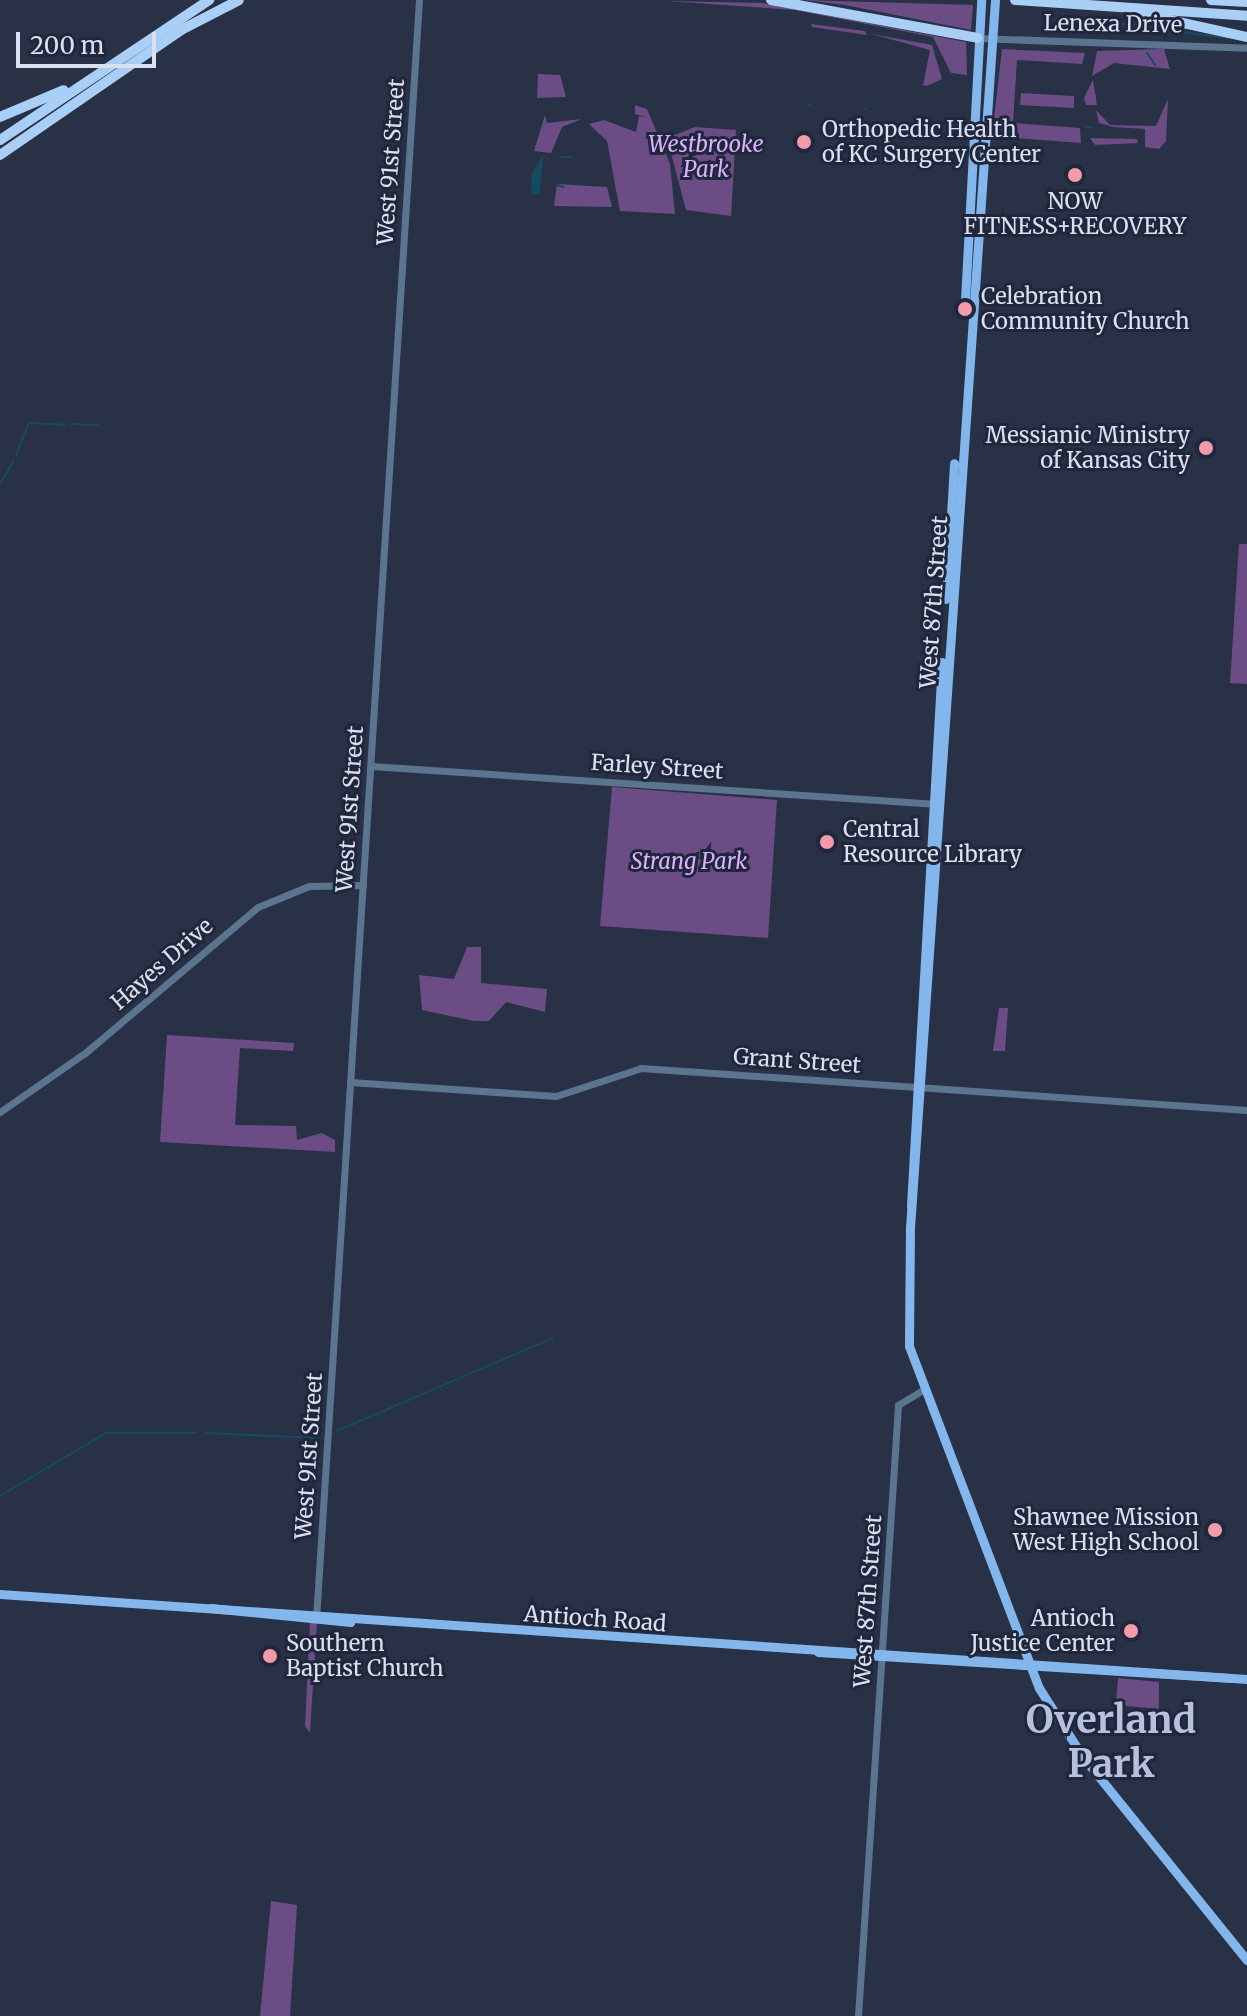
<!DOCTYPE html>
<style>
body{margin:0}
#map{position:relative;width:1247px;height:2016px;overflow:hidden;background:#293147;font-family:Merriweather,serif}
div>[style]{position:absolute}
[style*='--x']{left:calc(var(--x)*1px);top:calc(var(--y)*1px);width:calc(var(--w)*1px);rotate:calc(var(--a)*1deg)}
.green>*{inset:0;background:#6c4c85}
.water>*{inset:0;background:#154b62}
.stream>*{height:2px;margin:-1px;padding:0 1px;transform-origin:1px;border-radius:1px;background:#154b62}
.minor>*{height:7px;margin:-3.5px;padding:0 3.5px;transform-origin:3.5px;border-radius:3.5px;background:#5c758f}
.major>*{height:9px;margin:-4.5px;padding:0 4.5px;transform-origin:4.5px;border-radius:4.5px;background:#83b6ed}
.highway>*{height:10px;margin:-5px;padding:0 5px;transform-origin:5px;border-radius:5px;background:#aacff6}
.dots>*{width:22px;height:22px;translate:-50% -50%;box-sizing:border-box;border:4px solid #20273c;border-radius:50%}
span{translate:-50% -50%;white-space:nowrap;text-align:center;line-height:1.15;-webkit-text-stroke:6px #20273c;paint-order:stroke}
.street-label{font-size:22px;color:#dbe0ef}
.poi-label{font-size:22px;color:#dbe0ef}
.left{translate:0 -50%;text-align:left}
.right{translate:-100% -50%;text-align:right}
.park-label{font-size:22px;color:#dbb1fe;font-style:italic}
.town-label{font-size:38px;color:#b7c1dd;font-weight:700}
.scale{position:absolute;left:16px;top:32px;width:140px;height:36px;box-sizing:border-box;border:4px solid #dbe0ef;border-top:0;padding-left:10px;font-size:24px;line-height:28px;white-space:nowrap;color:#dbe0ef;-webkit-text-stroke:6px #20273c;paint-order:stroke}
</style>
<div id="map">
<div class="green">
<div style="clip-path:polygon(804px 0,973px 5px,971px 30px,845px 5px)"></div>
<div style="clip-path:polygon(666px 1px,762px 3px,966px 42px,967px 75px,951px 73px,933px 37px,795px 10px)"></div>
<div style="clip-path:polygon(811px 24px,865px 31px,867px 35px,812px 27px)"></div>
<div style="clip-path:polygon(872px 34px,932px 45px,942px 79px,927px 86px,923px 85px,930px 50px)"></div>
<div style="clip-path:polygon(1002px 49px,1085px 53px,1082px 64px,1017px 60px,1013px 123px,1080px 128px,1081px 143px,992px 136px)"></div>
<div style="clip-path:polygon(1164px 49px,1170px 69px,1114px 63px,1092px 76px,1097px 51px)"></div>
<div style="clip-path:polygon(538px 74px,560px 75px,566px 97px,537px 98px)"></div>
<div style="clip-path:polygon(1093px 80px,1097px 105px,1086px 105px,1084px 98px)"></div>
<div style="clip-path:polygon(1021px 93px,1074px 96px,1074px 108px,1020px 105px)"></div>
<div style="clip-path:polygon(1168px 99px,1166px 141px,1159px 149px,1145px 147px,1145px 129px,1113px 127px,1099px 123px,1096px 110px,1110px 125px,1156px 126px)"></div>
<div style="clip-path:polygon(635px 105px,647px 109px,670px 164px,675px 214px,620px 211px,607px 141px,589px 124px,604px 120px,636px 132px,639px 116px,649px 118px,635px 114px)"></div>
<div style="clip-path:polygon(545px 115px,547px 123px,582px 119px,562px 127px,551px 153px,534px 151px)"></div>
<div style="clip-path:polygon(695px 127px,736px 130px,731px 216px,686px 210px,667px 138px)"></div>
<div style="clip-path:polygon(1090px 138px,1137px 139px,1138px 143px,1095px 145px)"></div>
<div style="clip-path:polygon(557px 184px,607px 187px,612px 207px,554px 206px)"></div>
<div style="clip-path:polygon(1239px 544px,1247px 544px,1247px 684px,1230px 683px)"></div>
<div style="clip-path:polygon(612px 787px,777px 800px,768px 938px,600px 926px)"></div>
<div style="clip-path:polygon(467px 947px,481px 947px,481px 983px,547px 989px,545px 1012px,506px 1002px,489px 1021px,474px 1021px,422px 1010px,419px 975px,454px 979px)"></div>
<div style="clip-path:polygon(999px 1008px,1008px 1008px,1005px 1051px,993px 1051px)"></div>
<div style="clip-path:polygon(167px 1035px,294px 1043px,293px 1051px,240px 1048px,235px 1125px,296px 1126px,297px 1140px,322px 1133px,335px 1140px,335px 1152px,160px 1142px)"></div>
<div style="clip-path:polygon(310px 1622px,317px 1622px,310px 1733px,305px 1726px)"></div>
<div style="clip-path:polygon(1118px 1678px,1159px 1682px,1159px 1709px,1116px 1705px)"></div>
<div style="clip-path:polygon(271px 1901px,297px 1905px,290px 2016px,260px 2016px)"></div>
</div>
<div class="water">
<div style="clip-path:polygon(543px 155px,540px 194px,532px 195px,531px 175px)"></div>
</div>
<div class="stream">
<div style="--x:1108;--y:22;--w:121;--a:7.6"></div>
<div style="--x:1100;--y:28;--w:13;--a:-39"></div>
<div style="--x:1147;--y:53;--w:14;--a:56"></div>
<div style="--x:809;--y:105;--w:1;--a:0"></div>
<div style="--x:865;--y:109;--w:1;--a:0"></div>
<div style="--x:1087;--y:127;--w:5;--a:0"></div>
<div style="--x:1030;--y:156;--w:4;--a:76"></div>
<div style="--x:562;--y:157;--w:9;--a:0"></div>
<div style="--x:557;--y:185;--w:7;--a:16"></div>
<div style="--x:71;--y:424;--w:26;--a:2"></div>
<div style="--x:16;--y:455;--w:35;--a:-68"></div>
<div style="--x:29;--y:423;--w:35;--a:3"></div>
<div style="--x:0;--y:484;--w:26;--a:-59"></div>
<div style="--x:337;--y:1431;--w:235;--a:-23.3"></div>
<div style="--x:207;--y:1433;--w:112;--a:2.6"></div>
<div style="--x:0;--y:1496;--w:123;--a:-30.7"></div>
<div style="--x:106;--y:1433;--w:90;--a:0"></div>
</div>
<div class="minor">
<div style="--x:978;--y:38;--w:269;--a:2.1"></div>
<div style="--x:371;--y:766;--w:568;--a:3.83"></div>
<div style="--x:350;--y:1082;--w:206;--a:3.9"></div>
<div style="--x:556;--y:1096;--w:89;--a:-18.2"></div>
<div style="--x:641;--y:1068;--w:607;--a:3.96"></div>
<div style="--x:0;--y:1112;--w:103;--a:-34.8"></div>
<div style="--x:85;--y:1053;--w:226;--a:-40.2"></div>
<div style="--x:258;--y:907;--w:55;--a:-22.4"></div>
<div style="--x:309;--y:886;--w:54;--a:-1.1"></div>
<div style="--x:316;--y:1619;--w:1622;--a:-86.36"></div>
<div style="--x:858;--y:2016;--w:612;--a:-86.25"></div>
<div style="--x:898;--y:1405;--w:27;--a:-31"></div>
</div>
<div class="major">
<div style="--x:995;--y:0;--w:1230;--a:93.96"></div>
<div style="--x:910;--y:1227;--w:119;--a:90.5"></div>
<div style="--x:909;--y:1346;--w:366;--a:69.2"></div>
<div style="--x:1039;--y:1688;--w:82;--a:57.5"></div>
<div style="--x:1083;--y:1757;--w:261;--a:51.1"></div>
<div style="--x:965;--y:300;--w:300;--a:-86.9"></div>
<div style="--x:946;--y:599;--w:136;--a:-86.6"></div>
<div style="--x:911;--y:1206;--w:545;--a:-86.74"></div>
<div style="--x:0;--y:1594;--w:1250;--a:3.9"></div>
<div style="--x:211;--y:1608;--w:140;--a:5.8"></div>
<div style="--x:818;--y:1652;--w:412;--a:3.6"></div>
</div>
<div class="highway">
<div style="--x:771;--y:0;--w:210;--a:10.4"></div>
<div style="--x:1015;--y:0;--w:233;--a:3.9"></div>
<div style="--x:1211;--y:0;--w:36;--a:3"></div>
<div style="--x:1142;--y:14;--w:107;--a:12.4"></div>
<div style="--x:0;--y:117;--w:69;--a:-22.9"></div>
<div style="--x:0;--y:140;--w:252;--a:-33.8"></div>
<div style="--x:0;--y:155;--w:220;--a:-34.6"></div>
<div style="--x:181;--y:30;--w:65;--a:-27.3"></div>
</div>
<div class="dots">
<div style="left:804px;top:142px;background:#f39aab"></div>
<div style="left:1075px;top:175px;background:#f39aab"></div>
<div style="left:965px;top:309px;background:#f39aab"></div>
<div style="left:1206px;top:448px;background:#f39aab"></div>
<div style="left:827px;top:842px;background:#f39aab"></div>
<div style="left:1215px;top:1530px;background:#f39aab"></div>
<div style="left:1131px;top:1631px;background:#f39aab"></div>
<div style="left:270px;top:1656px;background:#f39aab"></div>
</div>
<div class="street-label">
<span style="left:1113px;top:24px;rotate:1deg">Lenexa Drive</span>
<span style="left:391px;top:162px;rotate:-86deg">West 91st Street</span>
<span style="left:934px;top:602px;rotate:-86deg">West 87th Street</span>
<span style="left:657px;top:767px;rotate:4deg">Farley Street</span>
<span style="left:350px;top:809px;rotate:-86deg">West 91st Street</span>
<span style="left:162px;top:964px;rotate:-41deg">Hayes Drive</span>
<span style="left:797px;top:1061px;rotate:4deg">Grant Street</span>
<span style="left:309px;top:1456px;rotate:-86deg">West 91st Street</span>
<span style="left:868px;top:1601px;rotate:-86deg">West 87th Street</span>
<span style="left:595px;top:1619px;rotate:4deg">Antioch Road</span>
</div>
<div class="poi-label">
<span class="left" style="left:822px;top:142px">Orthopedic Health<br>of KC Surgery Center</span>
<span style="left:1075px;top:214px">NOW<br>FITNESS+RECOVERY</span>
<span class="left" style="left:981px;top:309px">Celebration<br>Community Church</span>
<span class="right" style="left:1190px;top:448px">Messianic Ministry<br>of Kansas City</span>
<span class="left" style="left:843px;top:842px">Central<br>Resource Library</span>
<span class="right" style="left:1199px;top:1530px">Shawnee Mission<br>West High School</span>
<span class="right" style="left:1115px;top:1631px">Antioch<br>Justice Center</span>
<span class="left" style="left:286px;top:1656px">Southern<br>Baptist Church</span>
</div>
<div class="park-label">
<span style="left:706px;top:157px">Westbrooke<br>Park</span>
<span style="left:689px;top:862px">Strang Park</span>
</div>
<div class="town-label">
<span style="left:1111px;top:1742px">Overland<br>Park</span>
</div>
<div class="scale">200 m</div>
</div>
